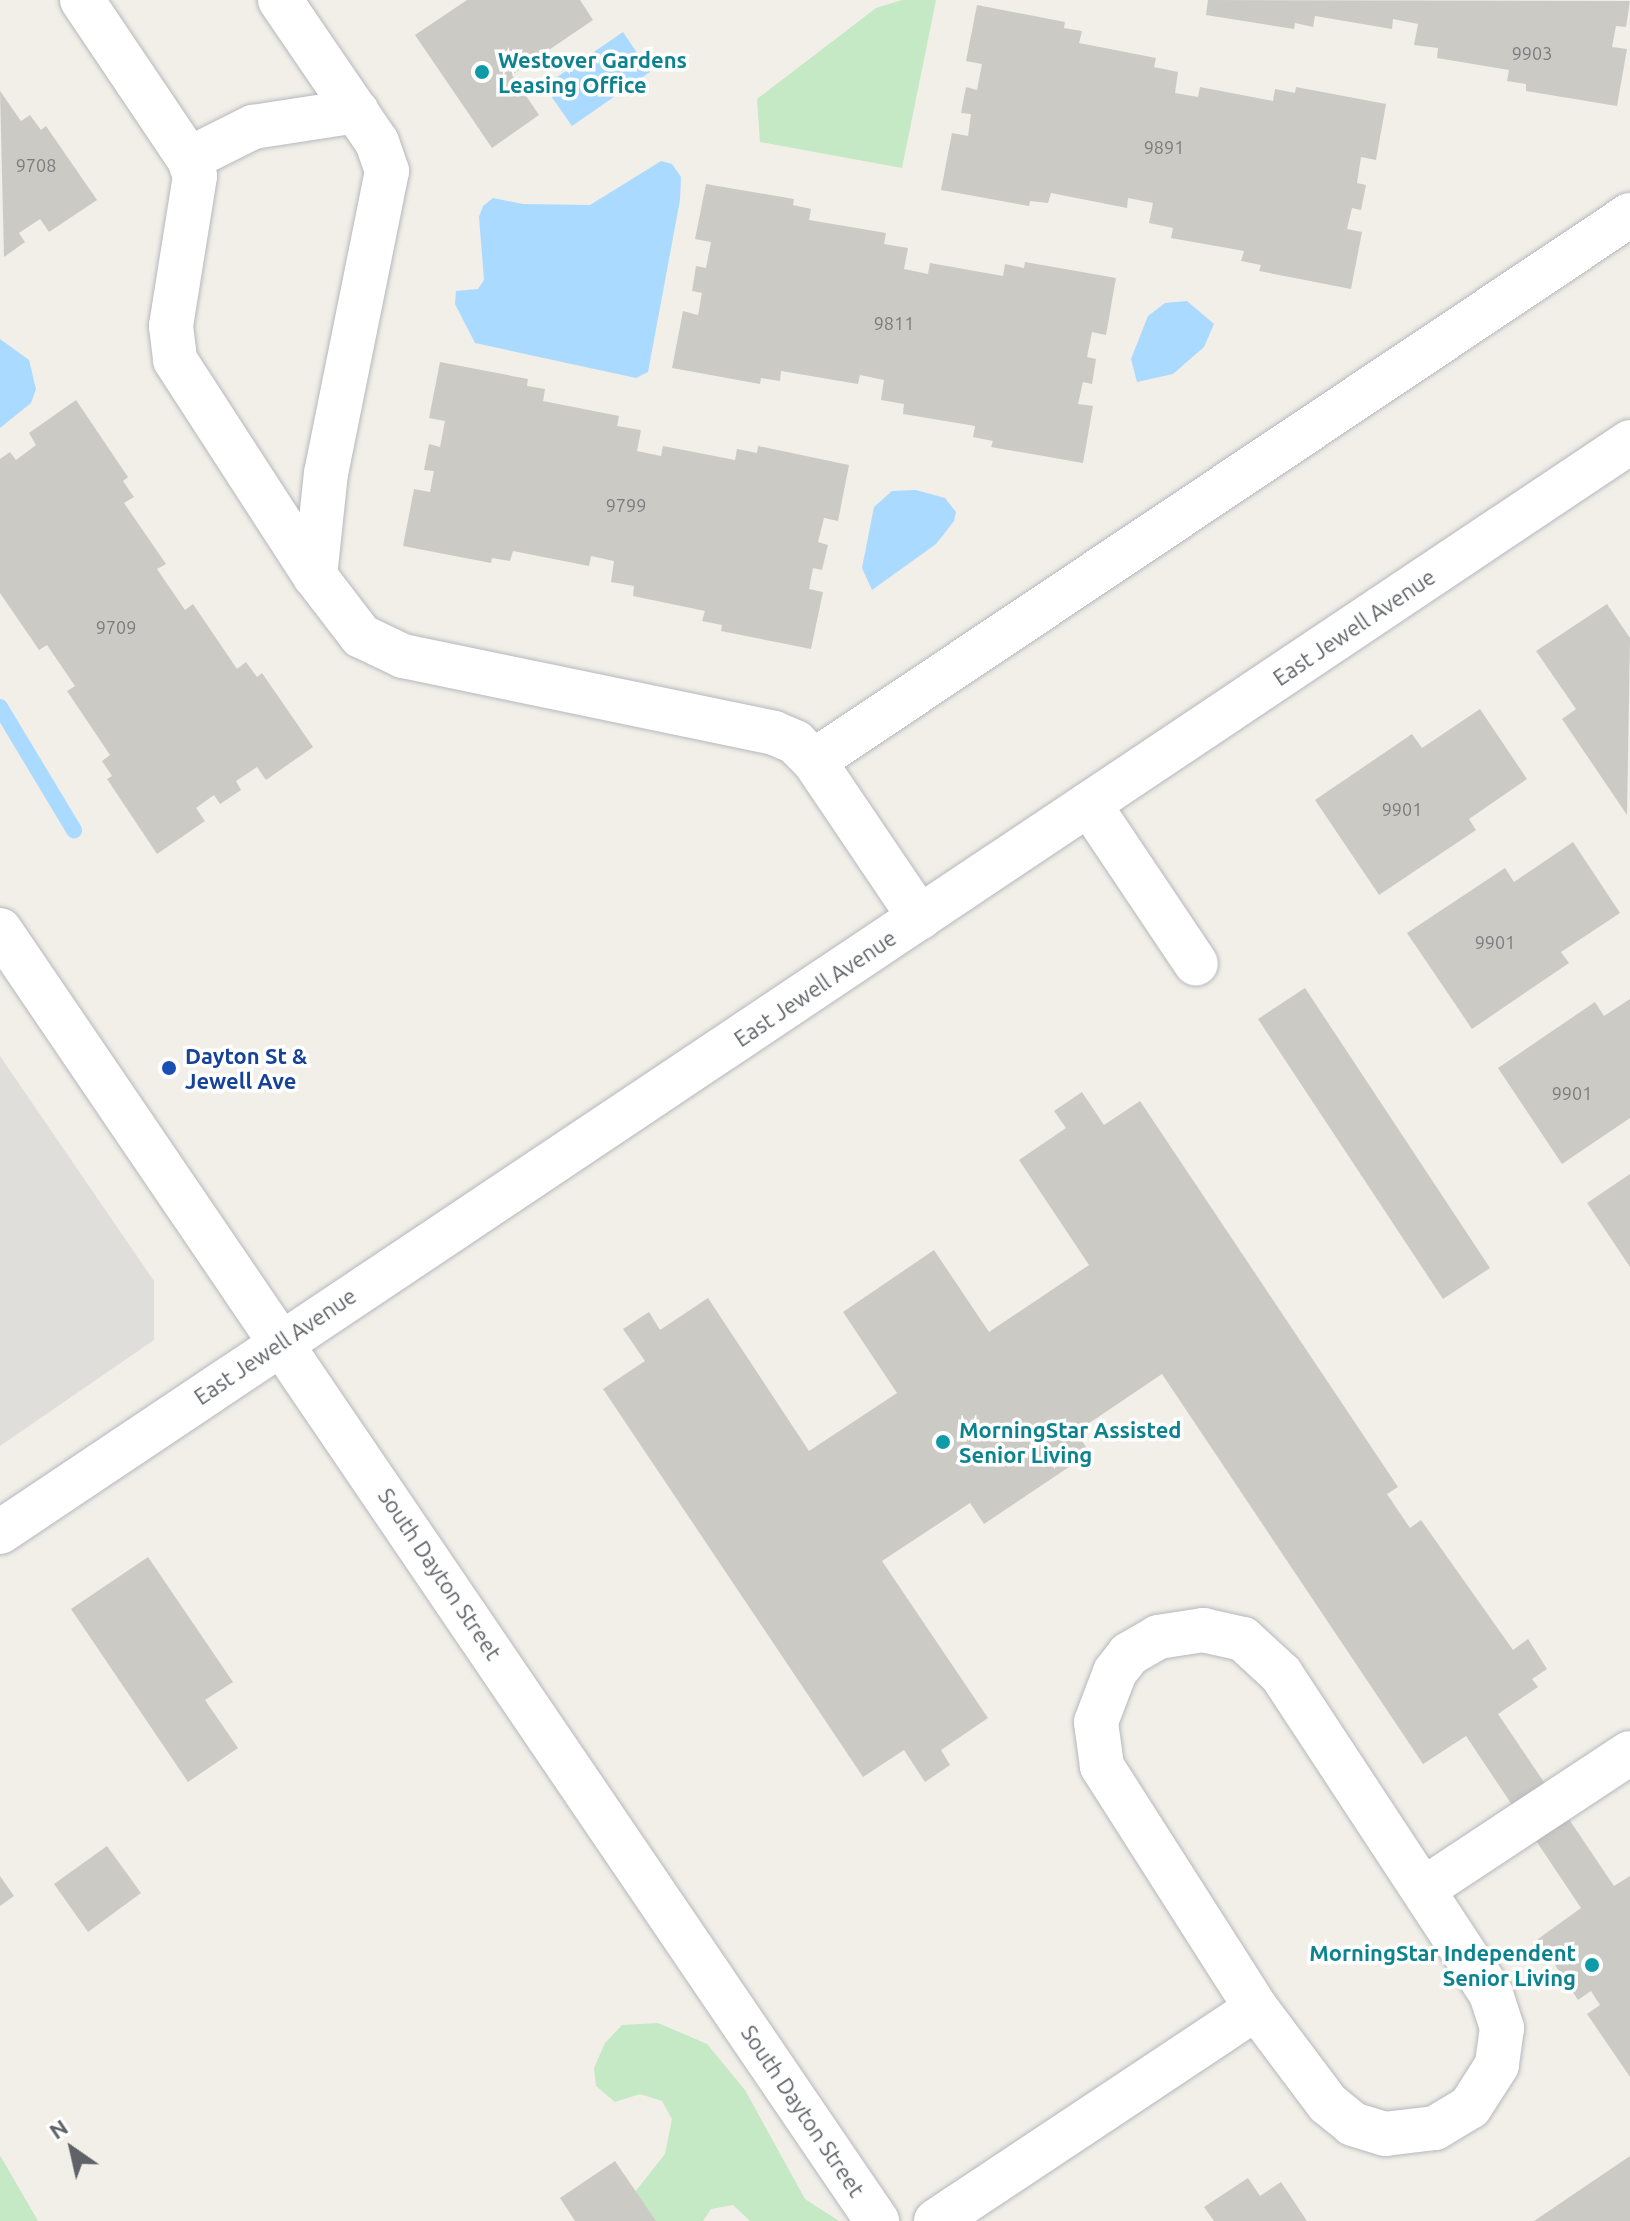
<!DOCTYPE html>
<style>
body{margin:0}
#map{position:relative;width:1630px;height:2221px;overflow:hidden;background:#f1efe8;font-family:Ubuntu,sans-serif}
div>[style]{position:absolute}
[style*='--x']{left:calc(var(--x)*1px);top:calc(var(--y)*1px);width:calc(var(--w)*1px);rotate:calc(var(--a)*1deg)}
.industrial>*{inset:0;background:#e0deda}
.green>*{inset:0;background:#c5e8c5}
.water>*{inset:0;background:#aadaff}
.stream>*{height:16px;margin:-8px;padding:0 8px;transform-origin:8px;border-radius:8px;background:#aadaff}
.building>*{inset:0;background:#cccac5}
.roads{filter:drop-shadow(0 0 2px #b5b8bc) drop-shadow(0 0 2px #b5b8bc)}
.minor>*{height:44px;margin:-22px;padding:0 22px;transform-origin:22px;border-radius:22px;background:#fff}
.dots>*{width:22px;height:22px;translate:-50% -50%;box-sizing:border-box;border:4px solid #fff;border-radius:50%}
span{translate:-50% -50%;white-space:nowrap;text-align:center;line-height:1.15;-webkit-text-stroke:7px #fff;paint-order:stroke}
.number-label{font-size:18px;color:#7a7d7f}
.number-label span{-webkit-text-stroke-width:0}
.culture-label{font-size:22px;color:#0d838f;font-weight:700}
.left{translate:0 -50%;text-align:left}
.right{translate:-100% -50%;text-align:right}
.street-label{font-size:22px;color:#5f6368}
.transit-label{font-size:22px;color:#164399;font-weight:700}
.north{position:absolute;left:32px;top:2109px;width:80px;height:80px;-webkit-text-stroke:6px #fff;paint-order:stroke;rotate:326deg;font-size:22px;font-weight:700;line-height:32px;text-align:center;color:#5f6368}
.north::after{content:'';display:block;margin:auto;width:28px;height:36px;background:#5f6368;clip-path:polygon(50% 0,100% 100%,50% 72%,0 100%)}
</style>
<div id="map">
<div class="industrial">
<div style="clip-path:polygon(0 1056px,154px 1281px,154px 1340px,0 1446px)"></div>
</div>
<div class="green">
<div style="clip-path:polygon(902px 0,936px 0,902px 168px,760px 142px,757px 99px,876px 8px)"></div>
<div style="clip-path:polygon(658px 2023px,707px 2044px,745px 2090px,805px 2199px,839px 2221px,750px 2221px,733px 2205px,711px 2209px,703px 2221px,612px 2221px,665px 2154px,672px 2119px,662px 2101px,640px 2094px,615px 2102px,596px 2086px,594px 2068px,605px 2043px,622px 2025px)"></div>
<div style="clip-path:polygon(0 2156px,1px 2157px,38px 2221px,0 2221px)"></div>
</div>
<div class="water">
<div style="clip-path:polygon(623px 32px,650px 72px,572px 126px,544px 86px)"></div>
<div style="clip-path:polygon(661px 161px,672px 164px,681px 177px,680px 200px,648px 372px,636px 378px,475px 343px,455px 304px,456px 291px,478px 289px,484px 280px,479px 217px,483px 206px,493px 198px,523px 204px,590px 205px)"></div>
<div style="clip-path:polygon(1187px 301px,1214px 324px,1204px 347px,1173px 374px,1137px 382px,1131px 359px,1148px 316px,1165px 303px)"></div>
<div style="clip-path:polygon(0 339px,29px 360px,36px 389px,31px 403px,0 428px)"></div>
<div style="clip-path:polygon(916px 490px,945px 498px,956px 512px,954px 521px,936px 544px,872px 590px,862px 568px,874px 507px,892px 491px)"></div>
</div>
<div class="stream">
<div style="--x:0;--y:707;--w:144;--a:59"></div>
</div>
<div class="building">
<div style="clip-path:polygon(467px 0,580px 0,593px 20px,512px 75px,539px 115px,492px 148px,415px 35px)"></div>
<div style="clip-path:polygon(1208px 0,1630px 1px,1626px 27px,1616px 26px,1612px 47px,1627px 49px,1617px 106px,1526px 91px,1526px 84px,1507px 81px,1509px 70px,1437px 58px,1438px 48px,1414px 45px,1418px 24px,1393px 19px,1392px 29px,1315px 16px,1313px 27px,1295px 23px,1294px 29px,1206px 15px)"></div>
<div style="clip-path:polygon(977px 5px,1065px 22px,1064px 28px,1082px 31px,1079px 43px,1156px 58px,1154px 67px,1178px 72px,1175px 93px,1198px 97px,1200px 87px,1273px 101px,1275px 89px,1295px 93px,1296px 87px,1386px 104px,1376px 160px,1361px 157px,1357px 183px,1366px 185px,1361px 210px,1352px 208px,1347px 229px,1362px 232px,1351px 289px,1259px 271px,1261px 265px,1241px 261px,1244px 251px,1171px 238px,1173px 228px,1149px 223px,1153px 203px,1128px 198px,1127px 208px,1051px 193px,1048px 203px,1030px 201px,1029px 206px,941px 190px,952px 133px,968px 136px,971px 114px,961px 113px,966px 87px,977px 90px,982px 64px,966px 61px)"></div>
<div style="clip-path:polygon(0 91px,21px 121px,30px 115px,41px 130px,46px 126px,97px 200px,49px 232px,40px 219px,19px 233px,25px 242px,4px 257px)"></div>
<div style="clip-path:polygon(706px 184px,794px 199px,793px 205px,811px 209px,809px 220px,886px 233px,884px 244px,908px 248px,904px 269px,928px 274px,930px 263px,1003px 276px,1005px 264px,1024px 268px,1025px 262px,1116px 278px,1106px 335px,1092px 332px,1087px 357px,1096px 359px,1092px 384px,1083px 382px,1078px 404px,1093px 406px,1083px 463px,991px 447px,993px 441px,973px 437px,975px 426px,903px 414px,904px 404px,881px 400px,884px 380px,860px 375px,858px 384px,781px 371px,780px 381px,761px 378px,760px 384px,672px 368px,683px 311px,698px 315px,702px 293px,692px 291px,696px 266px,706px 268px,711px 242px,695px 239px)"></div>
<div style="clip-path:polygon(440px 362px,528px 379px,527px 386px,545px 389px,543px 401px,619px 416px,617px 426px,641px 430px,637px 451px,661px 456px,663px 446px,735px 460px,737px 449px,757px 453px,758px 446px,849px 465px,838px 521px,824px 518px,818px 542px,828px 545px,822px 570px,813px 568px,809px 589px,823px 592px,811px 649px,721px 631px,722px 625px,702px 621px,705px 611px,633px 596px,634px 586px,611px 582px,614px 561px,591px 556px,589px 566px,513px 551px,510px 561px,492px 558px,491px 563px,403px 546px,414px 489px,430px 492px,434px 471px,424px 470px,429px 444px,440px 447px,445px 421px,429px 418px)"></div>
<div style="clip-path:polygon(76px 400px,128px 477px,123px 481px,134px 497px,124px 503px,166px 564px,157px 569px,185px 610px,193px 604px,237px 669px,246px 662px,257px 677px,262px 673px,313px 747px,266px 780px,257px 767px,236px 781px,241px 790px,220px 804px,214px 795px,196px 808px,205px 821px,157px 854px,107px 779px,112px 776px,102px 761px,110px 755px,67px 691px,75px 686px,47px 645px,39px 650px,0 593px,0 459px,10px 452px,16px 460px,36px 445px,29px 433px)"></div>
<div style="clip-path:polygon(1607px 604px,1630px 638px,1627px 815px,1562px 719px,1576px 709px,1536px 651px)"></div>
<div style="clip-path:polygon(1480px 709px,1527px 779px,1469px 819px,1476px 830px,1379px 895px,1315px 800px,1412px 734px,1422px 748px)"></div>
<div style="clip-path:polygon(1573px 842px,1620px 913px,1561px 952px,1569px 963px,1472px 1029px,1407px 933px,1505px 868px,1514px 882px)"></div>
<div style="clip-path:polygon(1305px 988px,1490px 1268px,1443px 1299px,1258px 1019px)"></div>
<div style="clip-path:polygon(1630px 999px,1630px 1118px,1562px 1164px,1498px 1068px,1595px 1002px,1604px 1016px)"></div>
<div style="clip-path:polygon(1082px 1092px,1104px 1125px,1140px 1101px,1398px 1487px,1387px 1494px,1410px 1528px,1421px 1520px,1513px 1650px,1528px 1639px,1547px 1669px,1532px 1679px,1538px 1687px,1498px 1714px,1614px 1886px,1630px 1876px,1630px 2077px,1587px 2014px,1600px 2005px,1591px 1991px,1578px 2000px,1538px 1939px,1581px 1908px,1466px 1736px,1423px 1764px,1162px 1374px,1076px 1432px,1090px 1453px,984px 1524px,970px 1503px,882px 1561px,988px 1718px,941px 1750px,950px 1765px,925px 1782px,904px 1750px,863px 1777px,603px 1389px,645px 1361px,623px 1329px,649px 1312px,660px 1330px,708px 1298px,809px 1451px,897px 1393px,843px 1312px,934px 1250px,989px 1332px,1089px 1265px,1019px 1160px,1066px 1128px,1054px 1111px)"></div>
<div style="clip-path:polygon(1630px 1174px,1630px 1267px,1587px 1203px)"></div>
<div style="clip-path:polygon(148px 1557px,233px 1682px,205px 1700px,238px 1748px,188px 1782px,71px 1609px)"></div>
<div style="clip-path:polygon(107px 1846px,141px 1893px,88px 1932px,54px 1884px)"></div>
<div style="clip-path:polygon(0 1876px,14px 1896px,0 1906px)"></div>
<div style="clip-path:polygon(1630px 2156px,1630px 2221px,1534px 2221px)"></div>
<div style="clip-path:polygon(615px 2161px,656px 2221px,575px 2221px,560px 2198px)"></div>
<div style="clip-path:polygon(1248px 2178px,1260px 2196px,1281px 2182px,1307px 2221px,1214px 2221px,1204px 2207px)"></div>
</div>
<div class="roads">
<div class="minor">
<div style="--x:82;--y:0;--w:192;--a:56.1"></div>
<div style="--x:189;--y:159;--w:18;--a:71"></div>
<div style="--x:195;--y:176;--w:152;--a:99.1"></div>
<div style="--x:171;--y:326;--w:34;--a:83"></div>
<div style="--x:175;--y:360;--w:257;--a:57.1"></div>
<div style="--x:315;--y:576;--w:76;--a:52.5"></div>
<div style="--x:361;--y:636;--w:47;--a:25.5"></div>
<div style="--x:403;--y:656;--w:379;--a:11.7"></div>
<div style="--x:774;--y:733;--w:23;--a:23"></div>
<div style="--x:795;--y:742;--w:27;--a:45"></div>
<div style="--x:814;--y:761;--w:189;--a:56"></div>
<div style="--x:280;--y:0;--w:172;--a:55.7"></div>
<div style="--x:377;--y:142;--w:31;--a:71"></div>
<div style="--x:387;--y:171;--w:308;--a:101.4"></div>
<div style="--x:326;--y:473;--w:104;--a:96.1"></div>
<div style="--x:189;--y:159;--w:72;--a:-26.6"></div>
<div style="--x:253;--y:127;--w:105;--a:-8.7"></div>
<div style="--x:814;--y:761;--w:982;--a:-33.79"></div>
<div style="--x:1089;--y:804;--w:192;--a:56.2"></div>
<div style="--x:0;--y:930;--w:1561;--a:55.81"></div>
<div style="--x:0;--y:1532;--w:1961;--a:-33.77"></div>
<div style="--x:1203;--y:1630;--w:41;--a:12.7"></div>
<div style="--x:1243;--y:1639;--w:52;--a:42.6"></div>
<div style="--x:1281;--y:1674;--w:383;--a:56.7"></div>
<div style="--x:1491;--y:1994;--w:36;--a:72"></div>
<div style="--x:1502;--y:2028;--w:37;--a:98"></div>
<div style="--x:1497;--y:2065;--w:50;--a:122.7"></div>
<div style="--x:1470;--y:2107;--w:41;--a:149"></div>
<div style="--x:1435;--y:2128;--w:50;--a:173.2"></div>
<div style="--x:1385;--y:2134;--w:34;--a:-163"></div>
<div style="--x:1353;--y:2124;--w:32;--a:-141"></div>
<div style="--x:1328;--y:2104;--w:120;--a:-126.9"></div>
<div style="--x:1256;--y:2008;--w:287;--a:-122.5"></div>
<div style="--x:1102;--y:1766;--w:44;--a:-97.8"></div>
<div style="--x:1096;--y:1722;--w:53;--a:-69.2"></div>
<div style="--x:1115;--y:1672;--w:23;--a:-52"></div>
<div style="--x:1129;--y:1654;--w:34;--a:-30"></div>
<div style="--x:1158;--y:1637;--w:46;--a:-8.8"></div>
<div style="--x:1425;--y:1888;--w:245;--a:-33.4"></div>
<div style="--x:936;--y:2221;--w:384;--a:-33.6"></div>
</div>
</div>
<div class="dots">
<div style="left:482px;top:72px;background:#0f9aa8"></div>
<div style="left:169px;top:1068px;background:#1a4fb4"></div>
<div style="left:943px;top:1442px;background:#0f9aa8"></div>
<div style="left:1592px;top:1965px;background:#0f9aa8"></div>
</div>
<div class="number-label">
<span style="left:1532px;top:53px">9903</span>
<span style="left:1164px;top:147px">9891</span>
<span style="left:36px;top:165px">9708</span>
<span style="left:894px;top:323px">9811</span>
<span style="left:626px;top:505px">9799</span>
<span style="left:116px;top:627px">9709</span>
<span style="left:1402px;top:809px">9901</span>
<span style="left:1495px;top:942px">9901</span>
<span style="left:1572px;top:1093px">9901</span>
</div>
<div class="culture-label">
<span class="left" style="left:498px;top:72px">Westover Gardens<br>Leasing Office</span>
<span class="left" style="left:959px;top:1442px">MorningStar Assisted<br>Senior Living</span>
<span class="right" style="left:1576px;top:1965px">MorningStar Independent<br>Senior Living</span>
</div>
<div class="street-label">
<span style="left:1354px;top:627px;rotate:-34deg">East Jewell Avenue</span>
<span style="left:815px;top:988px;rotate:-34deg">East Jewell Avenue</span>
<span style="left:275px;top:1346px;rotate:-34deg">East Jewell Avenue</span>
<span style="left:440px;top:1574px;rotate:56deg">South Dayton Street</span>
<span style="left:803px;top:2111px;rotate:56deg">South Dayton Street</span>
</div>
<div class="transit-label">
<span class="left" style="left:185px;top:1068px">Dayton St &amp;<br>Jewell Ave</span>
</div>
<div class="north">N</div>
</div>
